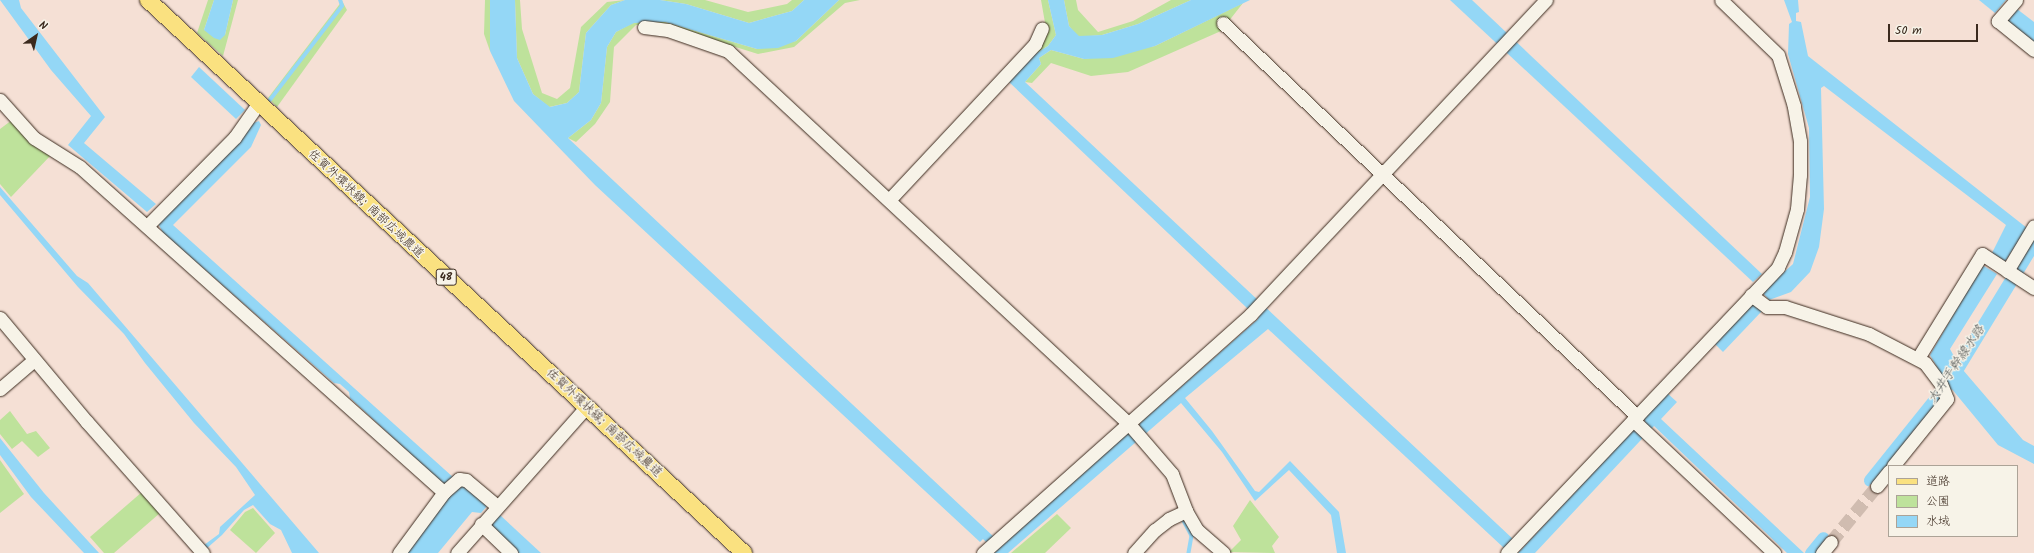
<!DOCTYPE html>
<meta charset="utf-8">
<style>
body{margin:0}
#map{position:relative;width:2034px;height:553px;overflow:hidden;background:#f5e0d5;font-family:Kalam,"Klee One",sans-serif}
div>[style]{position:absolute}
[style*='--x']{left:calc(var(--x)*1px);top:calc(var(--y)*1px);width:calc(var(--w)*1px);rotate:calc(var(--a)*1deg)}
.green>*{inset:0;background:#bee29b}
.water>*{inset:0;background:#94d7f6}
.stream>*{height:3.5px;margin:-1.75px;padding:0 1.75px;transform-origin:1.75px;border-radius:1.75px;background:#94d7f6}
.canal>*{height:13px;margin:-6.5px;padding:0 6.5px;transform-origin:6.5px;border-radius:6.5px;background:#94d7f6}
.minor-tunnel>*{height:13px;margin-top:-6.5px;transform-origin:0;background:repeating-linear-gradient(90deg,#d0bcb0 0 13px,transparent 0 19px)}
.roads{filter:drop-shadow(0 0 1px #3b2a1e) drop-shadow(0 0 1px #3b2a1e)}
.minor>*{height:13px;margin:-6.5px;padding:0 6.5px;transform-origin:6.5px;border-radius:6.5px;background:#f7f3e8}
.major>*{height:16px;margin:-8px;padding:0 8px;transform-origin:8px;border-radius:8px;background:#fae180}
span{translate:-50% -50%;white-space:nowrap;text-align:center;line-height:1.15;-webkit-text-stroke:3px #f7f3e8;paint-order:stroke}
.shield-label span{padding:1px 3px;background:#f7f3e8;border:1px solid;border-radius:3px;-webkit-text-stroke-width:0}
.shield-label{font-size:11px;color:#3b2a1e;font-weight:700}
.street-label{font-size:12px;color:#3b2a1e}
.water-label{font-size:13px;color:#515554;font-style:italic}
.legend{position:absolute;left:1888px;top:465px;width:130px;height:72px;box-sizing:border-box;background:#f7f3e8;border:1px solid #aca397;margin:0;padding:5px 7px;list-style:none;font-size:12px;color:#3b2a1e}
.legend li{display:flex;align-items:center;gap:8px;height:20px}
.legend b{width:20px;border:1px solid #aca397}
.north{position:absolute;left:16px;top:16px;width:40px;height:40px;-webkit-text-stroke:3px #f7f3e8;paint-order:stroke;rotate:34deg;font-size:11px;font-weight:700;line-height:16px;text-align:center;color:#3b2a1e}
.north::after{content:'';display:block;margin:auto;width:14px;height:18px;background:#3b2a1e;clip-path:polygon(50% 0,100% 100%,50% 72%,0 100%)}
.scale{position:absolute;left:1888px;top:24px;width:90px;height:18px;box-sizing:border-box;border:2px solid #3b2a1e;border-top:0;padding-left:5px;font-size:12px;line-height:14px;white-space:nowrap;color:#3b2a1e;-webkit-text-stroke:3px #f7f3e8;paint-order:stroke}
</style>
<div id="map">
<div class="green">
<div style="clip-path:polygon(208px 0,214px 0,204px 30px,225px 35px,233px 0,238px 0,223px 56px,197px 33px)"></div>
<div style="clip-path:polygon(485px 0,490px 0,490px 51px,484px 34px)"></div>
<div style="clip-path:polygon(515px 0,520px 0,522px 29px,542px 93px,557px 99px,570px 88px,581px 27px,607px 2px,625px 0,611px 5px,586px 33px,579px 92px,567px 103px,549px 107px,533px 94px,517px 58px)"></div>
<div style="clip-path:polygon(660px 0,705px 0,748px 12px,787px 4px,792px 0,804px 0,792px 11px,749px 23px,686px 4px)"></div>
<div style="clip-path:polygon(839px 0,860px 0,845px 3px,794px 47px,758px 54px,665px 25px,636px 25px,614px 47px,610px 102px,595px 124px,576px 142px,568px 138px,591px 120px,601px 103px,607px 47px,616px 32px,634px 22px,665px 22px,757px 49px,796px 41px)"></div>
<div style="clip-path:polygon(1041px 0,1048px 0,1056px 35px,1048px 46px,1032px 56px,1047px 34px)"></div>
<div style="clip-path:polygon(1064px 0,1076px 0,1078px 10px,1098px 32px,1133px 21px,1171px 0,1191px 0,1138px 24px,1102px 35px,1078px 37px,1069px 26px)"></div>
<div style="clip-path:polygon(342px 1px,347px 10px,277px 107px,268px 98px)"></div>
<div style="clip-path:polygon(1243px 3px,1221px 31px,1128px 72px,1091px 76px,1051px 63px,1032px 83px,1025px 82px,1041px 64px,1039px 58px,1051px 50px,1084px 59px,1155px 46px)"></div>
<div style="clip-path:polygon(12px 120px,52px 154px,11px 197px,0 184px,0 129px)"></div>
<div style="clip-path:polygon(10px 411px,27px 434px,36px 431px,50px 448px,38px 457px,22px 441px,12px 449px,0 434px,0 420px)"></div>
<div style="clip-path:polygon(0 460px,24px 494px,0 513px)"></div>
<div style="clip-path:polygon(142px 492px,160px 513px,114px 553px,104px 553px,90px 537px)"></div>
<div style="clip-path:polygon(1250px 500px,1279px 537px,1272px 546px,1275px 553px,1229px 552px,1241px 540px,1233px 526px)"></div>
<div style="clip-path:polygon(253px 508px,275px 533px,256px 553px,230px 530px,245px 512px)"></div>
<div style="clip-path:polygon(1057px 514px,1071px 528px,1045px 553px,1011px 553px)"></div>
</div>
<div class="water">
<div style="clip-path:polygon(0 0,19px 0,21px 8px,105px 117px,84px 143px,156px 204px,147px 212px,68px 145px,91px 116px,51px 70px)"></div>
<div style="clip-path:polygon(214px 0,233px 0,225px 35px,220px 40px,214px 38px,204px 30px)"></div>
<div style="clip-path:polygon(490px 0,515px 0,517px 58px,533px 94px,550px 107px,567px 103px,579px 92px,586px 33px,611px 5px,625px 0,660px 0,686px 4px,749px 23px,792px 11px,804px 0,839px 0,796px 41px,778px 48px,757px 49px,665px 22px,634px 23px,616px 32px,607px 47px,601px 103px,591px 120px,568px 138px,994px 537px,987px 543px,983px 539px,980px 542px,595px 185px,514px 101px,490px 51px)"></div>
<div style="clip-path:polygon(1048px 0,1064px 0,1069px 26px,1079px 36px,1102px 35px,1138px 24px,1191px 0,1250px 0,1155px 46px,1113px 58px,1084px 59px,1051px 50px,1039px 58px,1041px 64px,1025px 82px,1513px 539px,1504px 548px,1268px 329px,1185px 398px,1212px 431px,1255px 491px,1259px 492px,1290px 461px,1339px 512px,1346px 553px,1337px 553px,1331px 515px,1289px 470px,1255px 501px,1222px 452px,1181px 403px,1008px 553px,994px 553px,1127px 434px,1139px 427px,1140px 423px,1258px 319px,1260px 314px,1248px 309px,1009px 82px,1032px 56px,1048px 46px,1056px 35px)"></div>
<div style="clip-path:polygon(1450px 0,1472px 0,1762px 274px,1753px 282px)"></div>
<div style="clip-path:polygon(1784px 0,1798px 0,1799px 12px,1796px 13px,1796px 21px,1801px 22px,1808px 56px,2027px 228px,2005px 262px,1992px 253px,2006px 225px,1824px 86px,1821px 88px,1824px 209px,1819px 247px,1810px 272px,1791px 292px,1769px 300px,1762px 292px,1793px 264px,1810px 197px,1809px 128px,1788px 54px,1789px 24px,1792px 22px)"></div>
<div style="clip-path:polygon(1979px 0,2006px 0,1995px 13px)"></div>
<div style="clip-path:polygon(2017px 9px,2034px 22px,2034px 44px,2007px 22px)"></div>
<div style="clip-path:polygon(199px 67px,245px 110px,236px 119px,191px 77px)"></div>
<div style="clip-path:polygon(259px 121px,261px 125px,251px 147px,173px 225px,454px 478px,444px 485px,350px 398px,349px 392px,340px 384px,334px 383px,163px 233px,158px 223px,250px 124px)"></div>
<div style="clip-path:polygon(0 187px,77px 276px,88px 283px,319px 553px,292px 553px,281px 530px,270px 524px,253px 505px,244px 510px,222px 535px,206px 549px,204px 545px,219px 534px,220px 527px,255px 495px,236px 467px,194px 423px,145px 363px,124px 334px,78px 287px,0 195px)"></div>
<div style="clip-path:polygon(1982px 265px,1997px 274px,1950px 349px,1956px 360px,1944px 379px,1930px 355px)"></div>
<div style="clip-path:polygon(1752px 302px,1762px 311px,1723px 352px,1714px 343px)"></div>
<div style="clip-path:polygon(1963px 370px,2023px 440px,2034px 446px,2034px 464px,1998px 445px,1951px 388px)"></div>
<div style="clip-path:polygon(1667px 393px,1677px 402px,1661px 419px,1804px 553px,1787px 553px,1654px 426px,1535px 553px,1518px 553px,1633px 430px,1637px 430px,1645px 422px,1644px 418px)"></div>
<div style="clip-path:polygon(0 438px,44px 493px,99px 553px,84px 553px,31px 497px,0 455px)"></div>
<div style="clip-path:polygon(462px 484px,487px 506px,481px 513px,472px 512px,438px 553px,406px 553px,452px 491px)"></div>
<div style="clip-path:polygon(500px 515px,541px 553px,519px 553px,490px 526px)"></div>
</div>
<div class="stream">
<div style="--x:270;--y:100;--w:118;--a:-52.5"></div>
<div style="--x:342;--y:6;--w:6;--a:-108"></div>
<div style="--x:1183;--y:519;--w:19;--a:62"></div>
<div style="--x:1192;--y:536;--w:17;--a:100"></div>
</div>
<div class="canal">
<div style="--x:1870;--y:480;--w:124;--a:-51.2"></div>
<div style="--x:1948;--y:383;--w:165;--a:-58.6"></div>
<div style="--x:1811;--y:553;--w:19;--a:-51"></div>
</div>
<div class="minor-tunnel">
<div style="--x:1831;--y:542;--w:72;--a:-50.6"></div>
</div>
<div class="roads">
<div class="minor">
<div style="--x:2016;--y:0;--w:28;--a:131"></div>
<div style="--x:1998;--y:21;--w:46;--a:38.9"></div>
<div style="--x:1223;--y:23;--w:571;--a:43.51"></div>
<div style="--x:644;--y:27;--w:24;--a:7"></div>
<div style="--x:668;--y:30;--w:64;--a:19.3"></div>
<div style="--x:728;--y:51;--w:548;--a:42.93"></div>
<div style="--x:1129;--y:424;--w:66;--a:49.3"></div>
<div style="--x:1172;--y:474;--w:40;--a:69"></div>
<div style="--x:1186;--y:511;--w:22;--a:60"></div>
<div style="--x:1197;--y:530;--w:35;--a:41"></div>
<div style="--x:0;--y:100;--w:51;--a:48.2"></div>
<div style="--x:34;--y:138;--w:54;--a:32.2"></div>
<div style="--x:80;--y:167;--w:488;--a:41.8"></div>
<div style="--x:444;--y:492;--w:20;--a:-41"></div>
<div style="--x:459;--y:479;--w:7;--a:8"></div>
<div style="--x:466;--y:480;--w:40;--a:40"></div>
<div style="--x:889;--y:200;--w:214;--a:-46.9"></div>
<div style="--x:1035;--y:44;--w:17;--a:-66"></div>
<div style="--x:147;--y:226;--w:125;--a:-45.3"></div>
<div style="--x:235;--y:137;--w:40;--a:-55.1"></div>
<div style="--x:2007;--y:271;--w:52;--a:-59"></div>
<div style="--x:1751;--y:295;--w:20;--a:37"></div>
<div style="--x:1767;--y:307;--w:18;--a:0"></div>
<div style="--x:1785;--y:307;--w:88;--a:17.8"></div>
<div style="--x:1869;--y:334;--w:63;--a:27.4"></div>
<div style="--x:1925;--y:363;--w:26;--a:53"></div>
<div style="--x:1941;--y:384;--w:16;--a:68"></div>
<div style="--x:1947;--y:399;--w:86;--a:128.9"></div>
<div style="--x:0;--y:318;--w:136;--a:50.1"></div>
<div style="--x:87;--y:422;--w:175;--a:48.5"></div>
<div style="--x:1918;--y:358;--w:122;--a:-58.4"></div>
<div style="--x:1982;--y:254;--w:62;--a:33.2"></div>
<div style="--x:0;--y:389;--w:45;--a:-40.5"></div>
<div style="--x:1633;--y:420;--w:194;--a:43.3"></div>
<div style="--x:1877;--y:486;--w:19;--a:-51"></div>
<div style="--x:481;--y:524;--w:42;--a:44"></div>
<div style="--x:399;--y:553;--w:76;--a:-53.6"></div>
<div style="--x:457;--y:553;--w:195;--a:-48.5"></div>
<div style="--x:983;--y:553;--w:359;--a:-41.7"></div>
<div style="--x:1251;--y:314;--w:431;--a:-46.8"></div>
<div style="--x:1134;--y:553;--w:31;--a:-48"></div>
<div style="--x:1155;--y:530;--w:18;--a:-38"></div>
<div style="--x:1169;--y:519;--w:19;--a:-25"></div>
<div style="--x:1507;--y:553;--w:394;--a:-46.5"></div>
<div style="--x:1778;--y:267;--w:17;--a:-65"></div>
<div style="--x:1785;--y:252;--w:45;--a:-74.4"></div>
<div style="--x:1797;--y:209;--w:34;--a:-85"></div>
<div style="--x:1800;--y:175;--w:34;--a:-90"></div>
<div style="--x:1800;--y:141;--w:36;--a:-100"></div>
<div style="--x:1794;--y:106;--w:53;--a:-107.4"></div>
<div style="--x:1778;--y:55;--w:79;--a:-136"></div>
<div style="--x:1822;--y:553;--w:14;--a:-51"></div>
</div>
<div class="major">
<div style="--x:148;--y:0;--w:813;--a:42.86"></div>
</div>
</div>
<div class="shield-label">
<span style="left:446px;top:277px">48</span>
</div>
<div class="street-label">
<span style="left:366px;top:204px;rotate:43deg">佐賀外環状線; 南部広域農道</span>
<span style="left:604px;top:423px;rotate:43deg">佐賀外環状線; 南部広域農道</span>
</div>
<div class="water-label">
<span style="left:1957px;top:365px;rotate:-56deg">大井手幹線水路</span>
</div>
<ul class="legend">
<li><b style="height:5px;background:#fae180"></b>道路</li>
<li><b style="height:11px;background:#bee29b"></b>公園</li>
<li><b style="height:11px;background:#94d7f6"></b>水域</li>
</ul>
<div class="north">N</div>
<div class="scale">50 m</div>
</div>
